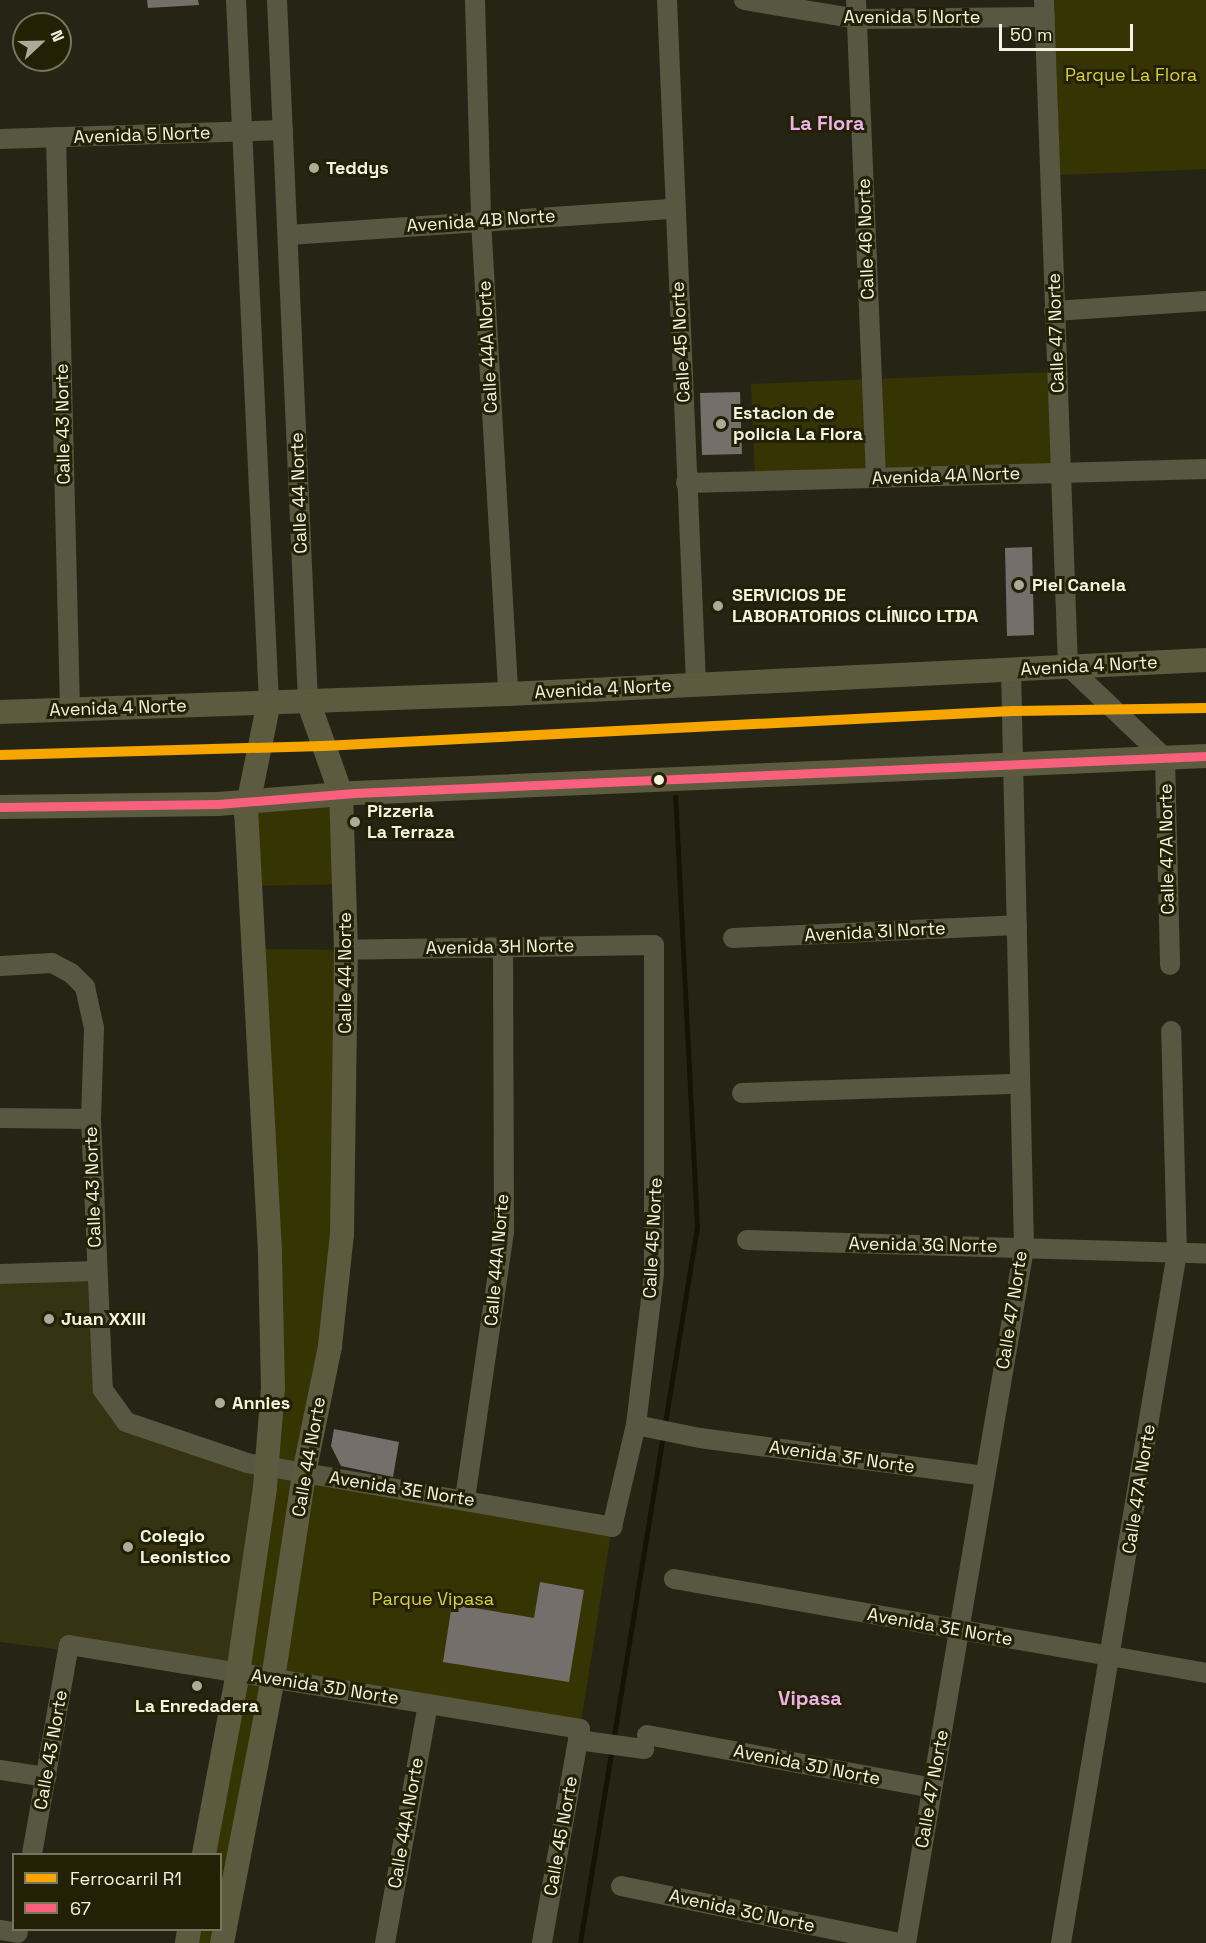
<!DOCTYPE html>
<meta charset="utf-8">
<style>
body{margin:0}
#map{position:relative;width:1206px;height:1943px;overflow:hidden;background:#262515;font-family:"Space Grotesk",sans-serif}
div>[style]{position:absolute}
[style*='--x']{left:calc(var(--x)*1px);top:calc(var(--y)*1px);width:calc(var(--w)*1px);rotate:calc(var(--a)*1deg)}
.built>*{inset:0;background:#353312}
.green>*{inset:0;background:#373403}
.stream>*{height:5px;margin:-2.5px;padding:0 2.5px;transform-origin:2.5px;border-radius:2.5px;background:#141306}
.building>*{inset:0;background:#756f6c}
.minor>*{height:20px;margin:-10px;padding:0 10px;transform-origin:10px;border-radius:10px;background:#585742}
.major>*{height:24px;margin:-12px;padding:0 12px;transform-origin:12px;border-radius:12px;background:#5c5a3f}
.bus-1>*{height:9px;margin:-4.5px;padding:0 4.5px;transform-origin:4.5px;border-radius:4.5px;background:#f8607d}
.rail-1>*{height:10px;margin:-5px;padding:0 5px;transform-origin:5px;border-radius:5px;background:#f7a600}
.dots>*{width:16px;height:16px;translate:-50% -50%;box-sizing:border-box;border:3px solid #232105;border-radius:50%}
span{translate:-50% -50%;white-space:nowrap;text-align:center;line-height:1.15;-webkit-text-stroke:6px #232105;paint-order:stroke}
.street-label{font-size:18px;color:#f3f3e2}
.park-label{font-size:18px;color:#d8d03f}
.poi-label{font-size:18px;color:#f3f3e2;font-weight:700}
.left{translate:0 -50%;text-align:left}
.neighbourhood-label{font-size:20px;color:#eeb1e8;font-weight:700}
.legend{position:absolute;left:12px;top:1853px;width:210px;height:78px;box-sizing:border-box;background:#232105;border:2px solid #76755d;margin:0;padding:8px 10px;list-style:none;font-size:18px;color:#f3f3e2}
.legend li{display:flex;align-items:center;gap:12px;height:30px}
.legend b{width:30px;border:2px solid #76755d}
.north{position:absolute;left:12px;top:12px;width:60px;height:60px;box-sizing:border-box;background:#232105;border:2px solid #76755d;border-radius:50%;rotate:68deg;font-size:16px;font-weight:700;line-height:24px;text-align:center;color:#f3f3e2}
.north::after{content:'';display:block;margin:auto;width:21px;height:27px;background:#abab9a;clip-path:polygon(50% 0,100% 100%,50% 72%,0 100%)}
.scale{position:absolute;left:999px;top:24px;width:134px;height:27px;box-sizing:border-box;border:3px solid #f3f3e2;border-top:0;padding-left:8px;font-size:18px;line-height:21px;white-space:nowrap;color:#f3f3e2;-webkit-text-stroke:4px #232105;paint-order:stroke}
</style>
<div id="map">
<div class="built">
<div style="clip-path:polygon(96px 1271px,113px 1408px,267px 1467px,238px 1673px,0 1642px,0 1274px)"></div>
</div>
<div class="green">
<div style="clip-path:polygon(1054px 0,1206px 0,1206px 169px,1060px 175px)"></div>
<div style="clip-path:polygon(1051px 372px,1055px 465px,755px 476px,751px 384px)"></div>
<div style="clip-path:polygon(341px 794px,344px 884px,249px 886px,246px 814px)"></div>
<div style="clip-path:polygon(251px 949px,346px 950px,342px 1234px,305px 1473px,612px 1527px,580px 1728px,273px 1679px,222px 1943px,187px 1943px,189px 1930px,220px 1930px,220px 1854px,204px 1854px,265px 1487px)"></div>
</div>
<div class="stream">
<div style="--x:580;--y:1943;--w:725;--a:-80.72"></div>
<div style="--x:697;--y:1227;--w:431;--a:-92.9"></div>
</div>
<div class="building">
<div style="clip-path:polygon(147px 0,198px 0,199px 5px,148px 8px)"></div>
<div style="clip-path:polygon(740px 392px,742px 454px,702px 455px,700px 393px)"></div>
<div style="clip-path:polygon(1032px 547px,1034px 635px,1007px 636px,1005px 548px)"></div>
<div style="clip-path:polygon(334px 1429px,399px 1442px,393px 1477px,341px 1466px,331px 1446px)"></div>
<div style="clip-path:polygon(540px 1582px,584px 1590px,569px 1682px,443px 1662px,452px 1604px,534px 1618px)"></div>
</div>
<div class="minor">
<div style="--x:236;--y:0;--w:703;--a:87.31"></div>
<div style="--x:277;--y:0;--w:702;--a:87.47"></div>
<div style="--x:475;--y:0;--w:220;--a:88.4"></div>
<div style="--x:481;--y:220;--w:475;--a:86.7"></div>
<div style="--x:667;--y:0;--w:684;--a:87.57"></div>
<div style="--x:744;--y:0;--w:115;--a:9.5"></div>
<div style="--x:857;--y:19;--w:188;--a:-0.6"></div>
<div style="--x:856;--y:0;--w:478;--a:87.6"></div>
<div style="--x:1044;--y:0;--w:666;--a:87.94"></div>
<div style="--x:1068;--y:666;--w:134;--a:43.5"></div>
<div style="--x:1165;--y:758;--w:207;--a:88.6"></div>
<div style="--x:56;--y:137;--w:573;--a:88.6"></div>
<div style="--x:0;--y:139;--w:283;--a:-1.8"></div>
<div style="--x:289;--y:235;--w:386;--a:-3.9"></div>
<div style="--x:1054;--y:311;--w:152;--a:-3.8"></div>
<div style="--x:686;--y:483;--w:520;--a:-1.54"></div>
<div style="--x:733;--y:938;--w:284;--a:-2.6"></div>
<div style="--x:0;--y:966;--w:52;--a:-3.3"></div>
<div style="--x:52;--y:963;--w:21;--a:28"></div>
<div style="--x:71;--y:973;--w:20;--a:45"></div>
<div style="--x:85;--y:987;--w:42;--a:77.6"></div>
<div style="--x:94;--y:1028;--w:91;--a:91.9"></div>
<div style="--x:91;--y:1119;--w:271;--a:87.5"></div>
<div style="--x:103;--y:1390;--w:39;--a:54"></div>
<div style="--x:126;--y:1422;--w:128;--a:18.7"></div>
<div style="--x:247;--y:1463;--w:371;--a:9.9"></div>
<div style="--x:612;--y:1527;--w:105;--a:-76.8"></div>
<div style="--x:636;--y:1425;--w:153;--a:-83.2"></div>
<div style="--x:654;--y:1273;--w:328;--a:-90"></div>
<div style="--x:654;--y:945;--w:308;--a:179.1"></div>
<div style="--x:742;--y:1093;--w:278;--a:-1.9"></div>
<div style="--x:0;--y:1118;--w:91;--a:0.6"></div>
<div style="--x:747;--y:1240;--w:459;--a:1.7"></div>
<div style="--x:0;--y:1274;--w:96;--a:-1.8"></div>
<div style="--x:636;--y:1425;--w:65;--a:11.5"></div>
<div style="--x:700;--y:1438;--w:287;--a:7.6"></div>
<div style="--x:465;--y:1499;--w:271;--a:-81.7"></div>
<div style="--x:504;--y:1231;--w:284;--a:-90.2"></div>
<div style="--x:674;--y:1579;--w:540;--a:10.02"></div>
<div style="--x:647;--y:1735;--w:290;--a:10.5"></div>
<div style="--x:578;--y:1740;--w:67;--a:7.8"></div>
<div style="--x:0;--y:1770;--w:47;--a:8.7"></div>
<div style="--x:32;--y:1854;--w:212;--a:-80"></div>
<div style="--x:69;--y:1645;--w:518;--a:9.33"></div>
<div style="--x:580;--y:1729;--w:217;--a:100.1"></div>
<div style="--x:621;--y:1886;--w:283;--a:11.6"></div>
<div style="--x:0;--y:1930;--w:18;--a:9"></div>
<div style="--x:385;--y:1943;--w:243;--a:-79.8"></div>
<div style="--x:906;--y:1943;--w:705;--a:-80.36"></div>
<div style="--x:1024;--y:1248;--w:579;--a:-91.29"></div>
<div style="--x:1061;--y:1943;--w:700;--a:-80.46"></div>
<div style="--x:1177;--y:1253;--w:222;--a:-91.5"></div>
</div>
<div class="major">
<div style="--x:0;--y:712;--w:508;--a:-2.03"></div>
<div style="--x:508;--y:694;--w:699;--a:-2.79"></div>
<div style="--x:0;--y:807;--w:218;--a:-0.8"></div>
<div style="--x:218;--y:804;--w:137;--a:-4.6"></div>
<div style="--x:355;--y:793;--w:852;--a:-2.49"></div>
<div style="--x:204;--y:1854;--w:184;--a:-79.4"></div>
<div style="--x:238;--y:1673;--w:188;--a:-81.7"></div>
<div style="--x:265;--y:1487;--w:99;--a:-85.4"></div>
<div style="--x:273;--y:1388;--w:136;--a:-91.3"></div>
<div style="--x:270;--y:1252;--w:439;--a:-93.1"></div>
<div style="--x:246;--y:814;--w:114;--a:-78.4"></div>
<div style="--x:187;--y:1943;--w:13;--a:-81"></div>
<div style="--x:222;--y:1943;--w:269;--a:-79.1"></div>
<div style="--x:273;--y:1679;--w:208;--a:-81.4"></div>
<div style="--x:304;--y:1473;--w:130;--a:-78.4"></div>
<div style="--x:330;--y:1346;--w:113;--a:-83.9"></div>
<div style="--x:342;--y:1234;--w:284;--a:-89.2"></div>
<div style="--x:346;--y:950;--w:156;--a:-91.8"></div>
<div style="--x:341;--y:794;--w:99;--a:-109.5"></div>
</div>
<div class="bus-1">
<div style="--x:0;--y:807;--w:218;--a:-0.8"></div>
<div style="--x:218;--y:804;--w:137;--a:-4.6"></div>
<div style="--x:355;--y:793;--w:852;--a:-2.49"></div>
</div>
<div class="rail-1">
<div style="--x:0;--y:755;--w:323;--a:-1.6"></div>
<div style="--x:323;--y:746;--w:690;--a:-2.91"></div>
<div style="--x:1012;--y:711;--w:194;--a:-0.9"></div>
</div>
<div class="dots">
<div style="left:314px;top:168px;background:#abab9a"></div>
<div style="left:721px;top:424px;background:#abab9a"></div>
<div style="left:1019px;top:585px;background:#abab9a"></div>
<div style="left:718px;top:606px;background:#abab9a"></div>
<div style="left:659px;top:780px;background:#f3f3e2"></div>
<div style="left:355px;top:822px;background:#abab9a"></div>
<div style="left:49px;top:1319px;background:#abab9a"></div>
<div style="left:220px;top:1403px;background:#abab9a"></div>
<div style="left:128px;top:1547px;background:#abab9a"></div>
<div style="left:197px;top:1686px;background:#abab9a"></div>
</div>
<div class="street-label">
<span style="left:912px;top:17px">Avenida 5 Norte</span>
<span style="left:142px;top:135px;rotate:-2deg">Avenida 5 Norte</span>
<span style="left:481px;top:221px;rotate:-4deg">Avenida 4B Norte</span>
<span style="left:866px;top:239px;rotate:-92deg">Calle 46 Norte</span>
<span style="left:1056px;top:333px;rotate:-92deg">Calle 47 Norte</span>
<span style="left:681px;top:342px;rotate:-93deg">Calle 45 Norte</span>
<span style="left:488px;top:347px;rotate:-93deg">Calle 44A Norte</span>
<span style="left:63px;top:424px;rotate:-91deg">Calle 43 Norte</span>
<span style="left:946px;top:476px;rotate:-2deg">Avenida 4A Norte</span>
<span style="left:299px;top:493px;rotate:-92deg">Calle 44 Norte</span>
<span style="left:1089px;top:666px;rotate:-3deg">Avenida 4 Norte</span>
<span style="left:603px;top:689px;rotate:-3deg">Avenida 4 Norte</span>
<span style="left:118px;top:708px;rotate:-2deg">Avenida 4 Norte</span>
<span style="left:1167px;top:849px;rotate:-91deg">Calle 47A Norte</span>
<span style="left:875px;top:932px;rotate:-3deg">Avenida 3I Norte</span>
<span style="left:500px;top:947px;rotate:-1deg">Avenida 3H Norte</span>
<span style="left:345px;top:973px;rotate:-90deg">Calle 44 Norte</span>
<span style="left:93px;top:1187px;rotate:-92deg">Calle 43 Norte</span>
<span style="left:653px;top:1238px;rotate:-87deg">Calle 45 Norte</span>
<span style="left:923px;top:1245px;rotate:1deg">Avenida 3G Norte</span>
<span style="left:497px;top:1260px;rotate:-85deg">Calle 44A Norte</span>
<span style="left:1012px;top:1310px;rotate:-81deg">Calle 47 Norte</span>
<span style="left:309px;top:1457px;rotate:-80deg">Calle 44 Norte</span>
<span style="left:842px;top:1457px;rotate:8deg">Avenida 3F Norte</span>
<span style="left:402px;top:1489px;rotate:9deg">Avenida 3E Norte</span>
<span style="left:1139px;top:1489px;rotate:-81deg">Calle 47A Norte</span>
<span style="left:940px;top:1627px;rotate:10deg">Avenida 3E Norte</span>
<span style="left:325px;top:1687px;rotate:9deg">Avenida 3D Norte</span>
<span style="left:51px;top:1750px;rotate:-80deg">Calle 43 Norte</span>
<span style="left:807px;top:1765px;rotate:11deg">Avenida 3D Norte</span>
<span style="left:932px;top:1789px;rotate:-80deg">Calle 47 Norte</span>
<span style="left:406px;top:1823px;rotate:-80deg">Calle 44A Norte</span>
<span style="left:561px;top:1836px;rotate:-80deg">Calle 45 Norte</span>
<span style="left:742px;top:1911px;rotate:12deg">Avenida 3C Norte</span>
</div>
<div class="park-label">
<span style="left:1131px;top:75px">Parque La Flora</span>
<span style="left:433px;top:1599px">Parque Vipasa</span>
</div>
<div class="poi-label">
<span class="left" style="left:326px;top:168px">Teddys</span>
<span class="left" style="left:733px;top:424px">Estacion de<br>policia La Flora</span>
<span class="left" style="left:1032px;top:585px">Piel Canela</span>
<span class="left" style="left:732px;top:606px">SERVICIOS DE<br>LABORATORIOS CLÍNICO LTDA</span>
<span class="left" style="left:367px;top:822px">Pizzeria<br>La Terraza</span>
<span class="left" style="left:61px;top:1319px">Juan XXIII</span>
<span class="left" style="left:232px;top:1403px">Annies</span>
<span class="left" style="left:140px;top:1547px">Colegio<br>Leonistico</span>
<span style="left:197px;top:1706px">La Enredadera</span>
</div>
<div class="neighbourhood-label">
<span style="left:827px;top:123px">La Flora</span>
<span style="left:810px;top:1698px">Vipasa</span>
</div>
<ul class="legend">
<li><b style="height:8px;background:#f7a600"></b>Ferrocarril R1</li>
<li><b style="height:8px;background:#f8607d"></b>67</li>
</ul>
<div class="north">N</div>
<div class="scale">50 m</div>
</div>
